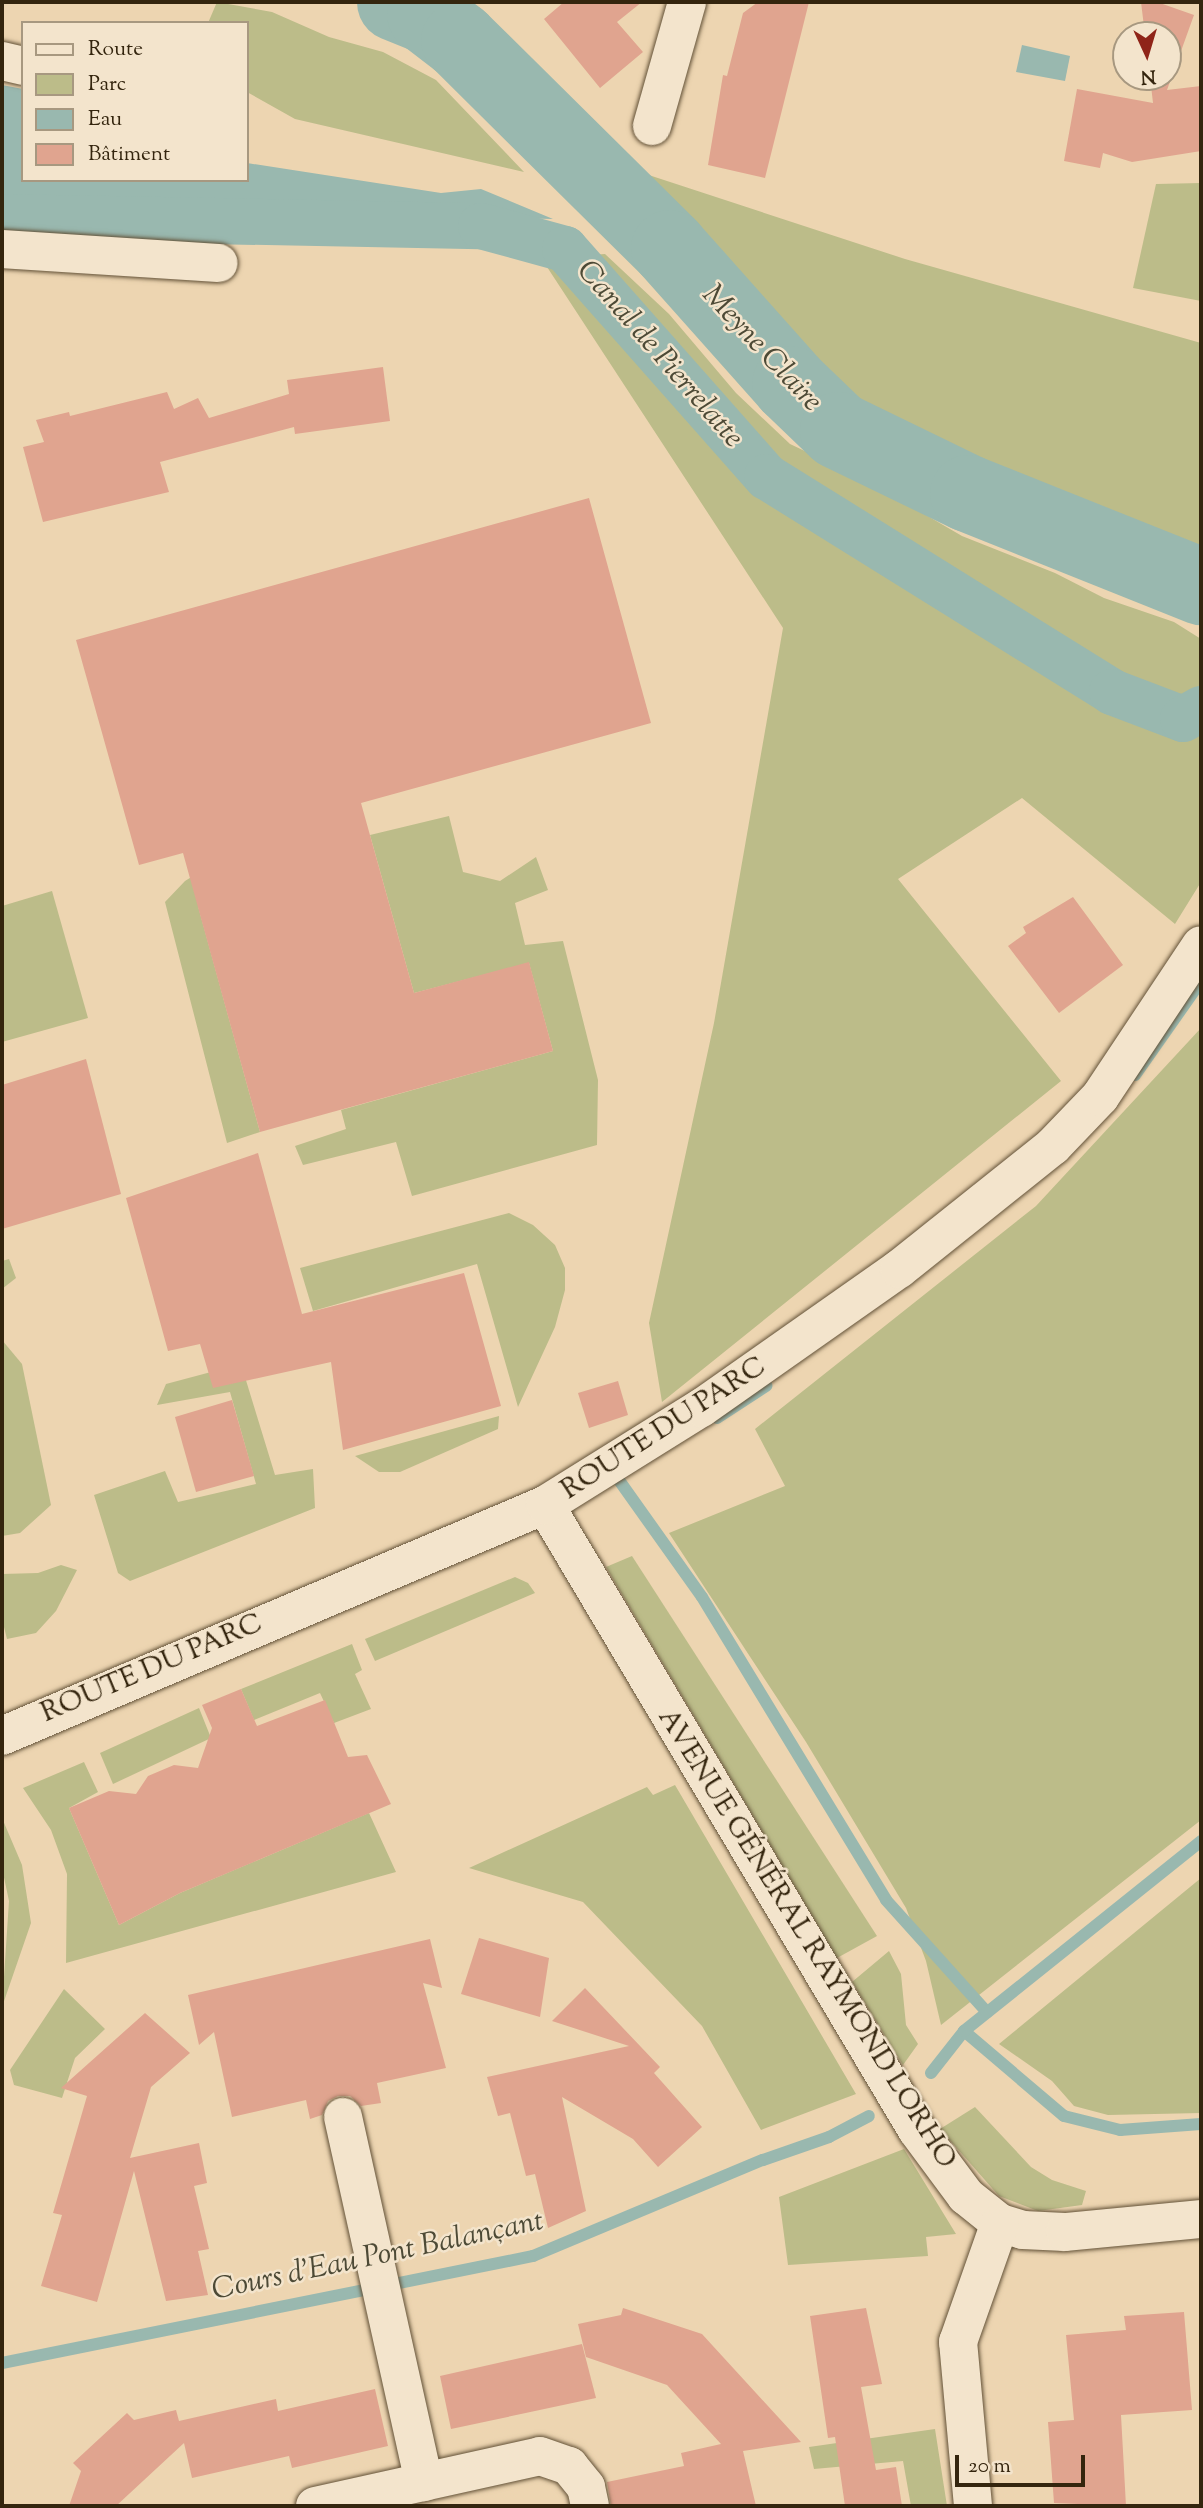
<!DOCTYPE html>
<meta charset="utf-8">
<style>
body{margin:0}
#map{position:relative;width:1203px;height:2508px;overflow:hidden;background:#edd5b1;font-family:"Sorts Mill Goudy",serif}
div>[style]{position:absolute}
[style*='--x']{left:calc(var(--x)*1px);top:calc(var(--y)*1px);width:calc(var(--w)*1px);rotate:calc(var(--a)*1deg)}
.green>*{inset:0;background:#bcbc89}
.water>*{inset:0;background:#99b8af}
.stream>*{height:12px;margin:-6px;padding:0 6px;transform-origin:6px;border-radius:6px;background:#99b8af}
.canal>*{height:46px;margin:-23px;padding:0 23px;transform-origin:23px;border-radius:23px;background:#99b8af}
.river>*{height:77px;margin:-38.5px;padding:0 38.5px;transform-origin:38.5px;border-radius:38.5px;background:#99b8af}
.building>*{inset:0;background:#e0a48f}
.roads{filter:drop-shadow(0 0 2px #625137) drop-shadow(0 0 2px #625137)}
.minor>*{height:38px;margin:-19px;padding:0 19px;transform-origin:19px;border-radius:19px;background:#f3e4cc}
span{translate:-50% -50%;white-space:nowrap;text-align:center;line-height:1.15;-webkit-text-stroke:5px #f3e4cc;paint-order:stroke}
.street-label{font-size:28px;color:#34250e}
.water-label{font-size:30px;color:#4d4a36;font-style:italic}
.frame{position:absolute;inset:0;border:4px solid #34250e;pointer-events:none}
.legend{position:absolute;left:21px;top:21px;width:228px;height:161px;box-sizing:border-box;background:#f3e4cc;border:2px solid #a79880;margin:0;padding:9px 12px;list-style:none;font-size:21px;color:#34250e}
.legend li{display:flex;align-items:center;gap:14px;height:35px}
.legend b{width:35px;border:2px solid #a79880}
.north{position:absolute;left:1112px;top:21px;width:70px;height:70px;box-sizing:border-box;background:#f3e4cc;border:2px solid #a79880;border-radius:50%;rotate:176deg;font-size:19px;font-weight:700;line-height:28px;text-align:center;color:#34250e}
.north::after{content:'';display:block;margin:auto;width:24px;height:32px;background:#8f2418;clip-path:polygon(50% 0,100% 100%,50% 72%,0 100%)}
.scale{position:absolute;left:955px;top:2455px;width:130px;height:32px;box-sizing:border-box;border:4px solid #34250e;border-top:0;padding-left:9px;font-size:21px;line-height:24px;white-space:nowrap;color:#34250e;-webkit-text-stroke:5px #f3e4cc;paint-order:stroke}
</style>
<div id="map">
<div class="green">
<div style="clip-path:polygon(217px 2px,272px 12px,329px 37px,383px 52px,436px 80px,524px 172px,295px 119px,247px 92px,247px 23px,208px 23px)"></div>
<div style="clip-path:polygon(609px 162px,905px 259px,1201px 343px,1201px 572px,903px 442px,823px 388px)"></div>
<div style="clip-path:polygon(1201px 183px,1201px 301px,1133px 288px,1156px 184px)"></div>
<div style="clip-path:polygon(534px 247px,576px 256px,605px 254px,669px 314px,736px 393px,790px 444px,864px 479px,962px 536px,1055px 573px,1104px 598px,1174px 622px,1201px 639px,1201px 882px,1175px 924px,1022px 798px,898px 879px,1061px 1081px,662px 1402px,649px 1323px,714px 1023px,783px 628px)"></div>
<div style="clip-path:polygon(449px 816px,463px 872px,500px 881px,536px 857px,548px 890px,515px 903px,525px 945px,563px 941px,598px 1080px,597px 1145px,412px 1196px,396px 1142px,303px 1165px,295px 1146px,346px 1129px,341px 1110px,553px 1051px,529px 963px,414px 993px,370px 835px)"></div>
<div style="clip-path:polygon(206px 868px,198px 906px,260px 1132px,227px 1143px,165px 902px,185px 881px)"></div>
<div style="clip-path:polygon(52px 891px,88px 1018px,2px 1042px,2px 906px)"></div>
<div style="clip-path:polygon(1201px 1028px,1201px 1820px,941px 2025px,926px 1961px,906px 1908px,806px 1742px,669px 1533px,785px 1486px,755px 1429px,1036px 1206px)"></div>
<div style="clip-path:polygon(509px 1213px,533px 1225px,555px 1245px,565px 1268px,565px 1290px,555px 1327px,518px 1407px,477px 1264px,313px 1311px,300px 1268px)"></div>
<div style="clip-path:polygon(9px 1259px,16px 1278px,2px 1289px,2px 1261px)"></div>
<div style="clip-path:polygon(2px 1340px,22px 1364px,51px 1505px,20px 1533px,2px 1536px)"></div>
<div style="clip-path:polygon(241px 1364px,275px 1475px,313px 1469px,315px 1508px,130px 1581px,118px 1573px,94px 1495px,165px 1471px,178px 1502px,256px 1484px,230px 1392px,157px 1405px,166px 1384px)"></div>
<div style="clip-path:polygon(499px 1416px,498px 1429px,400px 1472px,379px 1472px,355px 1456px)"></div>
<div style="clip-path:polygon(632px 1556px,877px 1936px,837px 1958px,606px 1567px)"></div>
<div style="clip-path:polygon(61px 1565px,77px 1570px,56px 1611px,36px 1633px,7px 1639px,2px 1619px,2px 1574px,38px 1573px)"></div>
<div style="clip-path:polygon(515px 1577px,528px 1583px,535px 1593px,375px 1661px,365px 1639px)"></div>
<div style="clip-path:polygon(352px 1644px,362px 1670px,355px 1674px,371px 1709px,334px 1723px,320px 1693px,254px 1720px,241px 1689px)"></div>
<div style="clip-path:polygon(199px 1708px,211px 1738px,113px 1784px,100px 1753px)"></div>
<div style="clip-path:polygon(84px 1762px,98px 1792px,69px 1808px,119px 1925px,180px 1893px,369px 1813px,396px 1872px,66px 1963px,67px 1874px,51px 1830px,23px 1788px)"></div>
<div style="clip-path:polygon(675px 1785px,856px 2094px,761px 2130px,702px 2026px,583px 1902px,469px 1868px,647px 1787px,653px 1795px)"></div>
<div style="clip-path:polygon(2px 1818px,22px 1865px,31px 1923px,2px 2007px,9px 1901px,2px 1868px)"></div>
<div style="clip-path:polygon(1201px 1878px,1201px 2113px,1108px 2115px,1074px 2106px,1052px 2081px,999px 2044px)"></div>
<div style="clip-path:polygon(889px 1951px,901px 1974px,906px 2025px,918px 2044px,903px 2065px,852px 1982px)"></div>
<div style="clip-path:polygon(64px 1989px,105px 2029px,75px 2058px,62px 2098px,14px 2085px,10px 2070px)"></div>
<div style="clip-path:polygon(975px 2107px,1031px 2167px,1052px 2180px,1086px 2191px,1082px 2205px,1038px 2211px,999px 2196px,940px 2129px)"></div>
<div style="clip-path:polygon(904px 2149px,956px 2234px,926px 2237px,928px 2256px,788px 2265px,779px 2197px)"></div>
<div style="clip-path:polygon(935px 2429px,947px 2506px,911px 2506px,903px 2461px,814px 2469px,809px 2447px)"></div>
</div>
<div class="water">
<div style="clip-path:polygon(1022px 45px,1070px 56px,1065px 81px,1016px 72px)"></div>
<div style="clip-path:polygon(2px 85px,23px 89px,23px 180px,247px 180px,247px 163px,441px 193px,481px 189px,553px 219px,169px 210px,2px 196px)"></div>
</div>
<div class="stream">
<div style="--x:1135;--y:1075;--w:115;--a:-54.9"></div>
<div style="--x:717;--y:1418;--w:59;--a:-33.1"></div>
<div style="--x:622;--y:1472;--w:7;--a:146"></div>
<div style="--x:616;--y:1476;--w:148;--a:54.6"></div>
<div style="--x:702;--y:1597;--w:354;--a:58.7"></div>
<div style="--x:886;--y:1900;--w:151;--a:48"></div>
<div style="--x:964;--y:2031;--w:131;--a:40.4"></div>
<div style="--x:1064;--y:2116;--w:58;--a:14"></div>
<div style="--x:1120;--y:2130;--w:81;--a:-4.2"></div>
<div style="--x:931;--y:2073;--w:53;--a:-51.8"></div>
<div style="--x:964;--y:2031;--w:304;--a:-38.7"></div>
<div style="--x:2;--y:2363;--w:542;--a:-11.39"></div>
<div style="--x:533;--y:2256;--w:249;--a:-22.7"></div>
<div style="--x:763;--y:2160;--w:70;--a:-19.2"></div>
<div style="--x:829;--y:2137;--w:45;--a:-27.7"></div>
</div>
<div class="canal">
<div style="--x:2;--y:217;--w:479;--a:1.1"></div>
<div style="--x:481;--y:226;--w:87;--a:15.3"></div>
<div style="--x:565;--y:249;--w:305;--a:48.5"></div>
<div style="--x:767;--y:477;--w:407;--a:31.9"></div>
<div style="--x:1112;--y:692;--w:76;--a:20.8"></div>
<div style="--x:1183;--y:719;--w:21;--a:-29"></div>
</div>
<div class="river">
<div style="--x:395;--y:2;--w:32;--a:22"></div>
<div style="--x:425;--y:14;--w:43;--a:37.4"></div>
<div style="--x:459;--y:40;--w:296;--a:44.7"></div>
<div style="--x:669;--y:248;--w:182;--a:48.3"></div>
<div style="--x:790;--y:384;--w:66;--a:43.8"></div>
<div style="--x:838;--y:430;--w:144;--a:25.9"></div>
<div style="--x:968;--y:493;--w:251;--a:21.8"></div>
</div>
<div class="building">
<div style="clip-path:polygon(564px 2px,642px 2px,617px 22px,643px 52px,600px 88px,544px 19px)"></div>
<div style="clip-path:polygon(758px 2px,809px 2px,765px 178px,708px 165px,723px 75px,727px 76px,743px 13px)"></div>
<div style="clip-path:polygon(1141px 2px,1157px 2px,1194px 15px,1167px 90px,1201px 86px,1201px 151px,1132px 162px,1103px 153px,1100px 168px,1064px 161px,1077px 89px,1153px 103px,1150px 77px,1168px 77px,1168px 35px,1145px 35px)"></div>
<div style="clip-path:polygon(383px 367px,390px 421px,295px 434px,294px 427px,160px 462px,169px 492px,43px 522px,23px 447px,44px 442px,36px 420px,69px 412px,70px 416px,167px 392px,174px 409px,198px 398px,209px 418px,289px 394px,287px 380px)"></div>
<div style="clip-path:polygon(589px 498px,651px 723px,361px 803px,414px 993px,529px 962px,553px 1051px,260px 1132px,183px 853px,139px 865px,76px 640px)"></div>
<div style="clip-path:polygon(1073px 897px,1123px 965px,1059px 1013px,1008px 946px,1026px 933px,1023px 927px)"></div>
<div style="clip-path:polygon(86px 1059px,121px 1194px,2px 1229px,2px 1085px)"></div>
<div style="clip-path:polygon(258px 1153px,302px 1314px,464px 1273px,501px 1406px,343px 1450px,331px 1362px,213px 1388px,200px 1344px,168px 1351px,126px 1198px)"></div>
<div style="clip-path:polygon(618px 1381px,628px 1415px,589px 1428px,578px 1393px)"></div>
<div style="clip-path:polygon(232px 1400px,254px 1476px,196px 1492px,175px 1417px)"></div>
<div style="clip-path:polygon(241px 1689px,257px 1726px,325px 1700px,348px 1757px,367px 1755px,391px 1804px,180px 1893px,119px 1925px,69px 1808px,109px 1791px,136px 1794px,148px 1776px,174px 1765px,198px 1768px,212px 1728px,202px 1705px)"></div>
<div style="clip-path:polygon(479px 1938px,549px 1958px,540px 2017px,461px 1994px)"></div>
<div style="clip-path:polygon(430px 1939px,442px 1988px,423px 1983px,446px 2068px,377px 2083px,381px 2103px,361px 2106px,350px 2096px,338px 2096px,328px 2101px,322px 2115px,310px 2119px,306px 2100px,232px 2117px,214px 2032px,199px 2045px,188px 1995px)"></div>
<div style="clip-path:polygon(585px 1988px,660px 2067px,654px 2073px,702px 2127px,658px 2167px,633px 2139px,562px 2097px,586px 2211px,548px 2228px,535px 2174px,526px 2176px,510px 2113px,498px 2116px,487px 2077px,629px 2046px,552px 2021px)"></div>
<div style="clip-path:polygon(145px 2013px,190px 2053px,151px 2087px,130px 2158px,199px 2143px,207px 2183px,194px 2186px,209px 2249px,198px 2251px,208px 2295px,166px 2301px,134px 2171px,97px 2302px,41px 2286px,62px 2215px,53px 2213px,87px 2096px,61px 2088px)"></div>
<div style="clip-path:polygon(623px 2308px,702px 2334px,801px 2442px,743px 2451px,756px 2506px,611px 2506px,607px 2482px,684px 2466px,681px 2453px,721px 2444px,667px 2385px,586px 2357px,578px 2324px,621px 2315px)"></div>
<div style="clip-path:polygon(866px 2308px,882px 2384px,861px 2387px,876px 2470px,896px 2467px,902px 2506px,845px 2506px,835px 2437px,828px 2438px,810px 2316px)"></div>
<div style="clip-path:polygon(1184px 2312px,1192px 2410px,1121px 2415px,1126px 2506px,1054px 2503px,1048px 2422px,1074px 2420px,1066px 2335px,1126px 2330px,1124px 2316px)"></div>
<div style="clip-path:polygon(582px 2344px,596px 2398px,451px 2429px,440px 2376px)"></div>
<div style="clip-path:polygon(375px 2389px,388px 2446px,292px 2468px,289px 2456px,192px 2478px,184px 2443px,116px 2506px,69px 2506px,81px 2471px,73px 2463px,127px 2413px,134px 2420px,176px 2410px,179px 2421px,276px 2399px,278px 2411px)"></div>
</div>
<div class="roads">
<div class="minor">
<div style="--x:2;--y:61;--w:22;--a:13"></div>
<div style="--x:652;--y:126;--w:129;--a:-74.2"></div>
<div style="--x:2;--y:249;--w:217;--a:3.7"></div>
<div style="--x:545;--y:1505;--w:727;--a:59.24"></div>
<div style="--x:917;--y:2130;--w:82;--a:53.4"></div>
<div style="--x:966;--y:2196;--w:43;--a:38.5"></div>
<div style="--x:1000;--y:2223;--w:24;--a:17"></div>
<div style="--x:1023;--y:2230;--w:42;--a:2.7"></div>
<div style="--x:1065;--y:2232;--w:137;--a:-5.5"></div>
<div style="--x:2;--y:1736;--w:590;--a:-23.05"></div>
<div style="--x:545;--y:1505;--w:184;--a:-31.9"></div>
<div style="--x:701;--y:1408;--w:242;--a:-35.1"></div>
<div style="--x:899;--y:1269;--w:197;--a:-38.6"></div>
<div style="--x:1053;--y:1146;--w:68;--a:-46.2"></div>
<div style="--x:1100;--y:1097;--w:182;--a:-56.4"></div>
<div style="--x:343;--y:2117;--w:374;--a:77.5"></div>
<div style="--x:315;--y:2506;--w:230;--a:-12.5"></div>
<div style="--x:540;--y:2456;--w:31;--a:19"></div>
<div style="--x:569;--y:2466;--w:27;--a:51"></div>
<div style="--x:586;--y:2487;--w:19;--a:78"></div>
<div style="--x:973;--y:2506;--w:165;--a:-95.2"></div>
<div style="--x:958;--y:2342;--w:126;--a:-70.6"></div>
</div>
</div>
<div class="street-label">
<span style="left:664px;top:1429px;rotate:-33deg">ROUTE DU PARC</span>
<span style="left:152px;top:1669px;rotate:-23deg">ROUTE DU PARC</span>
<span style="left:806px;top:1939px;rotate:58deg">AVENUE GÉNÉRAL RAYMOND LORHO</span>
</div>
<div class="water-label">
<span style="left:761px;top:349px;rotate:47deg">Meyne Claire</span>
<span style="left:659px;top:355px;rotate:49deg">Canal de Pierrelatte</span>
<span style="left:378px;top:2257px;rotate:-12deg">Cours d'Eau Pont Balançant</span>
</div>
<div class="frame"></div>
<ul class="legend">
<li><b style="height:9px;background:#f3e4cc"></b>Route</li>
<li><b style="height:19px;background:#bcbc89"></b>Parc</li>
<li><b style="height:19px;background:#99b8af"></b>Eau</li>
<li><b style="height:19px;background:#e0a48f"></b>Bâtiment</li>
</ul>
<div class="north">N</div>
<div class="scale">20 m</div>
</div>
